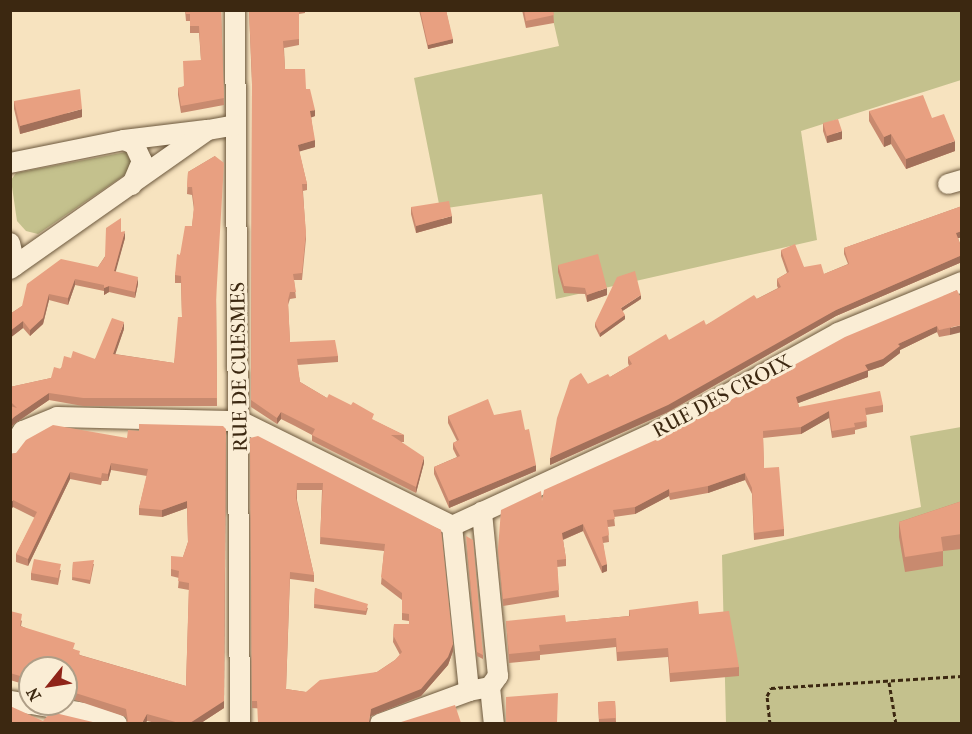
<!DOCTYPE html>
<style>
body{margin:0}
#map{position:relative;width:972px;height:734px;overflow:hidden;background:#f7e3bf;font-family:"IM FELL French Canon",serif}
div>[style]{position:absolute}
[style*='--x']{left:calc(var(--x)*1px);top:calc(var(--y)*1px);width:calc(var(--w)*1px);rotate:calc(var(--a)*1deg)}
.green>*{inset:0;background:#c4c18d}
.path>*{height:3px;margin-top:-1.5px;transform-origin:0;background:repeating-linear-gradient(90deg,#3c2811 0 4.5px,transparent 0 7.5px)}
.roads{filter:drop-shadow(0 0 2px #6b573c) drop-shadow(0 0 2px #6b573c)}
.minor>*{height:20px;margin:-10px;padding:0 10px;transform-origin:10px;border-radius:10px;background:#faedd5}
.wall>*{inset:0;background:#c88a6f}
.shaded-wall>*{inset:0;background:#a2705a}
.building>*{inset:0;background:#e8a081}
span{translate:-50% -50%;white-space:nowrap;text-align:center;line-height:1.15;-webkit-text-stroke:6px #faedd5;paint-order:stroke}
.street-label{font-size:20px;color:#3c2811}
.frame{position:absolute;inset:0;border:12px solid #3c2811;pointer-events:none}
.north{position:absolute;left:18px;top:656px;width:60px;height:60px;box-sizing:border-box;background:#faedd5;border:2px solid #ae9e87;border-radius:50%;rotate:240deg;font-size:16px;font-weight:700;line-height:24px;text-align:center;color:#3c2811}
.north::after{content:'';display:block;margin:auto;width:21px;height:27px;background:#8f2418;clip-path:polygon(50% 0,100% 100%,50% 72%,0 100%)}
</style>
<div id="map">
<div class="green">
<div style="clip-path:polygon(551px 11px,961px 11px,961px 80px,801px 131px,817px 240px,556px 299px,542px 194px,440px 209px,414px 78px,559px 46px)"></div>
<div style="clip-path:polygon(126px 152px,133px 166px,123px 176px,38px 234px,26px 231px,17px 221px,11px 180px,16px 173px)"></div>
<div style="clip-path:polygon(961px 427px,961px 723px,726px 723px,722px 555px,921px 507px,910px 436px)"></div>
</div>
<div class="path">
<div style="--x:889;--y:682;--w:43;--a:80.5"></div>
<div style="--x:770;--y:724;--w:28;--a:-96"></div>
<div style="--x:767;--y:696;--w:9;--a:-63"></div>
<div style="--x:771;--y:688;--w:191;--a:-3.6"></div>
</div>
<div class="roads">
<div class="minor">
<div style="--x:235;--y:10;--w:714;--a:89.6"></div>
<div style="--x:124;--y:140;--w:11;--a:22"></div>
<div style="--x:134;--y:144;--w:19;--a:65"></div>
<div style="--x:142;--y:161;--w:26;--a:113"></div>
<div style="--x:10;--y:163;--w:116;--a:-11.4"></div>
<div style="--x:124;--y:140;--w:83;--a:-7"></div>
<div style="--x:948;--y:184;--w:15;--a:-16"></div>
<div style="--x:10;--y:243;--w:23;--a:77"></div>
<div style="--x:10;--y:269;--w:242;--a:-35.1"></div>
<div style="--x:208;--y:130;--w:28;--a:-10"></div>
<div style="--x:10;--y:450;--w:23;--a:-56"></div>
<div style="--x:23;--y:431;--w:37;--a:-22"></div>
<div style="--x:57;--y:417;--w:183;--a:1.3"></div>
<div style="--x:240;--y:421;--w:237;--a:26.3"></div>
<div style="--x:452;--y:526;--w:248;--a:-24.8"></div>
<div style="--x:677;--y:422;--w:184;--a:-28.9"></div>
<div style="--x:838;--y:333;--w:134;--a:-22.4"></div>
<div style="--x:452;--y:526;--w:166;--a:84.1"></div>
<div style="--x:490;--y:687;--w:37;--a:84"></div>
<div style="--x:10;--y:701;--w:20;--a:9"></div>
<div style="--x:31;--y:704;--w:55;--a:9.5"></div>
<div style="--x:85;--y:713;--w:34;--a:19"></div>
<div style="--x:380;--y:724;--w:95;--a:-20.3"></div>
<div style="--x:469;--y:691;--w:21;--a:-11"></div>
<div style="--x:490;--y:687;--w:14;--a:-54"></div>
<div style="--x:498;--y:676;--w:165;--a:-95.6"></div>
</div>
</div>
<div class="wall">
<div style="clip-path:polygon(185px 10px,221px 10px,224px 105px,181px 113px,178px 95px,178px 88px,183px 87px,201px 60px,199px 33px,190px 33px,190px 21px,186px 21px)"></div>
<div style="clip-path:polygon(249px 10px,305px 10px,305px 13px,299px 14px,299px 45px,284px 48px,285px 69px,306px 89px,315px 116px,311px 117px,315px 147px,299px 151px,307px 184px,307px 190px,303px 191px,306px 239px,302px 280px,294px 280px,296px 298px,290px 299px,288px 305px,290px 342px,338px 356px,338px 362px,297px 365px,300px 382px,327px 398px,404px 435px,404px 442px,401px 442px,424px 463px,416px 493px,312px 441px,312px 435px,295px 426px,281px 419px,277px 424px,251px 407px,252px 85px)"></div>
<div style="clip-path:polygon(419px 10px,446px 10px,453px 43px,428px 49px)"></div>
<div style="clip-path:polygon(522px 10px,553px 10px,554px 23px,526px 28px)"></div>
<div style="clip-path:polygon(14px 101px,82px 117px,20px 134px,14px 109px)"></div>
<div style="clip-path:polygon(869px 111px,932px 118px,955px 151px,906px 169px,891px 144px,884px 147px,869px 121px)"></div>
<div style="clip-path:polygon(823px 123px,842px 139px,827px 143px,823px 131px)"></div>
<div style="clip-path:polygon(215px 156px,217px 406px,83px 406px,49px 400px,14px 424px,10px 428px,10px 387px,51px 378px,71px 358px,95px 359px,124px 329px,115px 354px,174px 363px,182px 317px,181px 283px,175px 283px,175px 275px,180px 255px,192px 226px,194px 210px,192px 195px,187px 194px,188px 172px)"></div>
<div style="clip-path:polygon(962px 206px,962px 237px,958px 238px,962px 249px,962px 262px,836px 316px,668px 412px,550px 465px,588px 384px,610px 377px,629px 366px,628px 363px,628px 357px,706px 325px,778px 288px,777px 286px,777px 279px,787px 273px,781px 256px,781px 250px,804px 267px,824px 274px,848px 264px,844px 254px,844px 248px)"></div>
<div style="clip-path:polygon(411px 207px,452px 223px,416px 233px,411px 214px)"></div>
<div style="clip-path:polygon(121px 232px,125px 238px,115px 272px,138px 284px,135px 298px,109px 292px,104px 295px,104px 291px,75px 285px,68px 305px,49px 300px,43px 324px,30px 336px,23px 328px,10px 338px,10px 314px,22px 306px,98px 267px)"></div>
<div style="clip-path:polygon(558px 265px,607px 295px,587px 302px,585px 294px,564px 293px,558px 272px)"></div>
<div style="clip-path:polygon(957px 290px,950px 335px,939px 337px,937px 332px,900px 350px,900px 353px,883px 366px,868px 371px,868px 377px,798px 403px,799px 407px,883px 405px,883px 412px,866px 415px,867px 427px,855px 430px,855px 434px,832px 438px,829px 418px,801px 434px,763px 438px,764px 468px,784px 529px,784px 536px,754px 540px,752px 494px,745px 480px,708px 493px,670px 500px,669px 496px,635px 514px,614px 517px,615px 526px,608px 527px,609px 542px,603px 543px,607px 571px,602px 573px,583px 531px,563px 540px,566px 559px,566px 566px,557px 567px,559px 597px,503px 606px,498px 549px,542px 501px,671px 433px)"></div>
<div style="clip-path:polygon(641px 299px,622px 311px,625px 319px,600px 337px,595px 327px,595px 323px)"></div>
<div style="clip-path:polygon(494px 415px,525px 430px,536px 471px,449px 508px,434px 474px,434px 467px,457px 457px,453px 449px,453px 443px,457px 441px,448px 423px,448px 416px)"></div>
<div style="clip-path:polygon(223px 426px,224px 708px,201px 723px,156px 723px,147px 721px,127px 722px,126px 717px,66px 697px,66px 668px,30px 668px,30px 686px,10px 680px,10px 611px,22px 621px,21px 626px,75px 650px,80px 655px,186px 686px,189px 590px,178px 588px,179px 578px,171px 576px,171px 569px,183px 557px,188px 542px,187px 508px,162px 517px,139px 515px,139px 508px,147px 476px,111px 470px,108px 481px,102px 481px,101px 485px,70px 479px,28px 566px,16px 562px,16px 554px,35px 518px,13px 507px,10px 454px,127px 438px,139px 431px)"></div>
<div style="clip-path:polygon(evenodd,250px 445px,441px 530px,453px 651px,448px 665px,421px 696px,371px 716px,252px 708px,250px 445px,297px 490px,322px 490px,320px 544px,384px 551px,381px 584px,402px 600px,402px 620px,409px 621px,409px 624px,394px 624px,393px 642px,400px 655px,395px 660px,377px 672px,306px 692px,286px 689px,290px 579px,314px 582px,314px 575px,297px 500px,297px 490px)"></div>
<div style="clip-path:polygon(962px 501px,962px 549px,943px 551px,943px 566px,905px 572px,899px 537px,899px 522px)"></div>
<div style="clip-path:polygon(466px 540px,483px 655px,483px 659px,477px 656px)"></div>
<div style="clip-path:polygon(73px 562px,94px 564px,90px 584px,72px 580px)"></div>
<div style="clip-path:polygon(61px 570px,58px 585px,31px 580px,31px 573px)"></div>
<div style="clip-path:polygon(315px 588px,368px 608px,366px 615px,314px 608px)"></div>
<div style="clip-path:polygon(629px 610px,699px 614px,739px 667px,739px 676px,670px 682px,668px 657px,617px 661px,616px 647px,540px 655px,540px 660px,509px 663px,506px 621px,566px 622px,629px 616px)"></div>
<div style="clip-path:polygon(615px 701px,616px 722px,599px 723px,598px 702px)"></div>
</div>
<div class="shaded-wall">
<div style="clip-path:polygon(453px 39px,453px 43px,428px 49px,428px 45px)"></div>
<div style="clip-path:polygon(82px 109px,82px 117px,20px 134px,20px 126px)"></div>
<div style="clip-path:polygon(315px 110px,315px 116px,310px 118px,310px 111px)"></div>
<div style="clip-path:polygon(842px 131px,842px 139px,827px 143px,827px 136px)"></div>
<div style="clip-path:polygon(891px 134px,891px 144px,884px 147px,884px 137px)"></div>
<div style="clip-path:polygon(315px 140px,315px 147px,298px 152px,298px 145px)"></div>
<div style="clip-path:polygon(955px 141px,955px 151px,906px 169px,906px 159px)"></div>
<div style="clip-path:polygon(452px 216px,452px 223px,416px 233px,416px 226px)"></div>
<div style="clip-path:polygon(125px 231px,125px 238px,114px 278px,114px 271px)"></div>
<div style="clip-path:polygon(962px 231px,962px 237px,956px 239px,956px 233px)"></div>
<div style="clip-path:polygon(962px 255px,962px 262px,836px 316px,668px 412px,550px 465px,550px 458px,836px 310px)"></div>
<div style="clip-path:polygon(138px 277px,138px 284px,135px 298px,135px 292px)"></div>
<div style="clip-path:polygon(75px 279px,75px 285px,68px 305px,68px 298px)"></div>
<div style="clip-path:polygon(109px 286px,109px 292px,104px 295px,104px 288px)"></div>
<div style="clip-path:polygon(607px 288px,607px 295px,587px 302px,587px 295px)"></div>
<div style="clip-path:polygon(49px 294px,49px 300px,43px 324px,30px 336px,30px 330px)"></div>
<div style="clip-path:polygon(641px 295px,641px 299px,621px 312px,621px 308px)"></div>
<div style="clip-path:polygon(625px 315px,625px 319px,600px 337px,600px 333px)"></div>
<div style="clip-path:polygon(23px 321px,23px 328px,10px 338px,10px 331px)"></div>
<div style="clip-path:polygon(124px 322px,124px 329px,113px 361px,113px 354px)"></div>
<div style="clip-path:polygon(962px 325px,962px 332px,950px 335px,950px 328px)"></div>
<div style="clip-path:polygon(937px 326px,937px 332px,900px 350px,900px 353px,883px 366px,868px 371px,868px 377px,796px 404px,796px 397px,865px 365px,898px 344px)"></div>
<div style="clip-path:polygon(49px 393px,49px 400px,14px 424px,10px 428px,10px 421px,14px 417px)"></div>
<div style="clip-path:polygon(829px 411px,829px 418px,801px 434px,801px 427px)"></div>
<div style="clip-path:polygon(281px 412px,281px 419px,277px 424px,277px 418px)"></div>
<div style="clip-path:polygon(226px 436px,224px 708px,201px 723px,190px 723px)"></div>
<div style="clip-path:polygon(424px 457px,424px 463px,416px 493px,416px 487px)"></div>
<div style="clip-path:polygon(111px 463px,111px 470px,108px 481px,108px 474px)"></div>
<div style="clip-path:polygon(536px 465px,536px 471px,449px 508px,449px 501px)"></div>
<div style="clip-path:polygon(70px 472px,70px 479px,28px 566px,28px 559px)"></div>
<div style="clip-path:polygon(745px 473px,745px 480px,708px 493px,708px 486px)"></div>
<div style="clip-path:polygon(669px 489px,669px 496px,635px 514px,635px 507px)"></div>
<div style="clip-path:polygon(13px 500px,13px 507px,10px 511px,10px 504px)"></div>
<div style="clip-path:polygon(187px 501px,187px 508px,162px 517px,162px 510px)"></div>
<div style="clip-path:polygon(583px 524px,583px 531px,562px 540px,562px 533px)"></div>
<div style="clip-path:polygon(607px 564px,607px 571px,602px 573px,602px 566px)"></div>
<div style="clip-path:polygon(453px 644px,453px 651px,448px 665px,421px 696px,371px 716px,370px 723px,369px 723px,371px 709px)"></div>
<div style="clip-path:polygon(147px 714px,147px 721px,146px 723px,142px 723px)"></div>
</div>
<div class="building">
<div style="clip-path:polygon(185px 10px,221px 10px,224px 98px,181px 106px,178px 88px,184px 86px,183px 61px,201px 60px,199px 26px,190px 26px,190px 14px,186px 14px)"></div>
<div style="clip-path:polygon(249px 10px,299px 10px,299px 39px,283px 41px,285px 69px,305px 69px,306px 89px,310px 89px,315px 110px,310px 111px,315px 140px,298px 145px,307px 184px,302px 184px,306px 232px,302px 273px,293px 274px,296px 292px,290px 292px,288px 300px,290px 342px,335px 340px,338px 356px,297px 359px,300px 382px,327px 398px,329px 394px,351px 405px,353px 402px,374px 414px,372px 419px,404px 435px,391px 435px,424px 457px,416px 487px,312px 435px,315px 429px,281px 412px,277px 418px,251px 400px,252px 79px)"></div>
<div style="clip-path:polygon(420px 10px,446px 10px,453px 39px,428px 45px)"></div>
<div style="clip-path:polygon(524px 10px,553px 10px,554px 15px,526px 21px)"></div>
<div style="clip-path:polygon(80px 89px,82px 109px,20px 126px,14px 101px)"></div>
<div style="clip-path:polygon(923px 95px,932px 118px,944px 114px,955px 141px,906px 159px,891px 134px,884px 137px,869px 111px)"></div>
<div style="clip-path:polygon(838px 119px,842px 131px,827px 136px,823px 123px)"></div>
<div style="clip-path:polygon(215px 156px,224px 163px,216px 300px,217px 398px,83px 398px,49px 393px,14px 417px,10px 421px,10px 406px,17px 408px,10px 401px,10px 387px,51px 378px,54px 367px,61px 369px,64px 356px,71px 358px,73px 351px,95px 359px,112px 318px,124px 322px,113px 354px,174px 363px,178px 317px,182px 317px,181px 276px,175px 275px,177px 254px,180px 255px,185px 226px,192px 226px,194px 206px,192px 187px,187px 187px,188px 172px)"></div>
<div style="clip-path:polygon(449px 201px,452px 216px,416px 226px,411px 207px)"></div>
<div style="clip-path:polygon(962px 206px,962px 231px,956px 233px,962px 249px,962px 255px,836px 310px,668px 405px,550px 458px,557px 418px,570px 380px,581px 373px,588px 384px,608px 374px,610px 377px,632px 364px,628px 357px,666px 334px,669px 340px,704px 320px,706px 325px,754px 295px,757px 299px,781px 287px,777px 279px,789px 272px,781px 250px,795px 244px,804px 267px,821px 264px,824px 274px,849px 264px,844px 248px)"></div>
<div style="clip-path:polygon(121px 218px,121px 232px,125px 231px,114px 271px,138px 277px,135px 292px,109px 286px,104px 288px,104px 285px,75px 279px,68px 298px,49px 294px,43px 318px,30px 330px,23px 321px,10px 331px,10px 314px,22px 306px,27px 284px,61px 259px,98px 267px,105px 257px,106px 228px)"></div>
<div style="clip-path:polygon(598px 254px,607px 288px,587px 295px,585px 288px,564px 286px,558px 265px)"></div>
<div style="clip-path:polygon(635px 271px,641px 295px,621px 308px,625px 315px,600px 333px,595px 323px,617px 277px)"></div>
<div style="clip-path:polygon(957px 290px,962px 300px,962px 325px,939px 330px,937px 326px,898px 344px,900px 346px,883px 359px,865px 365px,868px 370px,796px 397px,799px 407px,880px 391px,883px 405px,865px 408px,867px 421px,854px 423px,855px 427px,832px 431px,829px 411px,801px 427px,763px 431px,764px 468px,779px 467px,784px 529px,754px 533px,752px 488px,745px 473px,708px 486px,670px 493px,669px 489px,635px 507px,613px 510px,615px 519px,607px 520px,609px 535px,602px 537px,607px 564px,602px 566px,583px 524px,562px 533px,566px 559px,557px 560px,559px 590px,503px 599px,498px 549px,501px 510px,541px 491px,542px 501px,544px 490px,671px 433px,845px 337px)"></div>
<div style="clip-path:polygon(488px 399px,494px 415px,521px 410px,525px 430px,529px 429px,536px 465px,449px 501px,434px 467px,460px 456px,453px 443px,459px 440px,448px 416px)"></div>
<div style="clip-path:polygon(139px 424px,223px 426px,226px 429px,224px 701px,190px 723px,179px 723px,147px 714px,142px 723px,125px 723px,128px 721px,126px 709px,66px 690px,66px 668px,30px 668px,30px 679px,10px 673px,10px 611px,22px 614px,20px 626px,75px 643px,73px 649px,80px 651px,79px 655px,186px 686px,189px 583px,178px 581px,179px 571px,171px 569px,171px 556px,183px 557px,188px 542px,187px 501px,162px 510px,139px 508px,148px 469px,111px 463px,108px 474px,102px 473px,101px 478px,70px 472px,28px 559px,16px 554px,37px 512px,13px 500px,10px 504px,10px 454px,16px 453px,26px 440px,53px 425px,127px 438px,128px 430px,139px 431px)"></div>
<div style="clip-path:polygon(evenodd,258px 436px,441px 530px,453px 644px,448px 657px,421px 689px,371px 709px,369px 722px,373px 723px,258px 723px,257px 701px,252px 701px,250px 438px,258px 436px,297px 483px,323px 483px,320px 537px,385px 544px,381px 577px,402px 593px,402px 613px,409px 614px,409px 624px,394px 624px,393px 635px,402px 652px,395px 660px,377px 672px,320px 680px,306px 692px,286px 689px,290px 572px,314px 575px,296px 498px,297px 483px)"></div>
<div style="clip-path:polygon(962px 501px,962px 534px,941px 537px,943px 551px,905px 557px,899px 522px)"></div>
<div style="clip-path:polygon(466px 536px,473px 540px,483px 655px,477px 652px)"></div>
<div style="clip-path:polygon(34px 559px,61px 564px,58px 578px,31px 573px)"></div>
<div style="clip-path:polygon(94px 560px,90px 580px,72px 577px,73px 562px)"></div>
<div style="clip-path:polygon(315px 588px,368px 604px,366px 611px,314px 604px)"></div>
<div style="clip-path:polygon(698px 601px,699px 614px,729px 611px,739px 667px,670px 673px,668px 648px,617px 652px,616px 638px,539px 645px,540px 651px,509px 654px,506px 621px,565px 615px,566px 622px,630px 616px,629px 610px)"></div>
<div style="clip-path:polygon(558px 693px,557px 723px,505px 723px,506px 723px,506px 697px)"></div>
<div style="clip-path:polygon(615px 701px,616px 718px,599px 719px,598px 702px)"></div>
<div style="clip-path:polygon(455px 705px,461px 723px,398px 723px)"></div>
<div style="clip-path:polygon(10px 706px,43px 721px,51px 712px,97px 723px,10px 723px)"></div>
</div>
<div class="street-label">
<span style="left:239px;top:367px;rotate:-91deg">RUE DE CUESMES</span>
<span style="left:722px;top:396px;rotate:-28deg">RUE DES CROIX</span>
</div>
<div class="frame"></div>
<div class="north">N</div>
</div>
